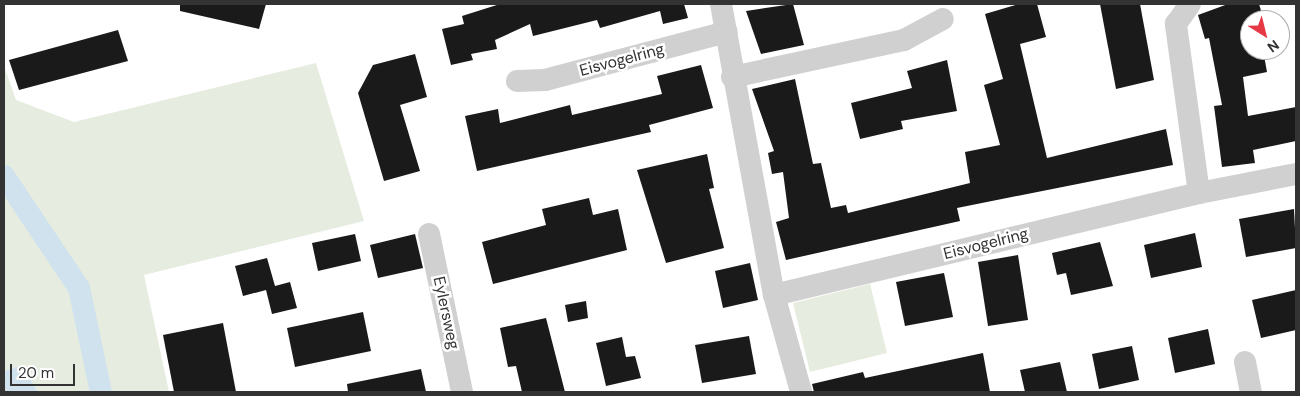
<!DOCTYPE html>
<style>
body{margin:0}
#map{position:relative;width:1300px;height:396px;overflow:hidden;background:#fff;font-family:"DM Sans",sans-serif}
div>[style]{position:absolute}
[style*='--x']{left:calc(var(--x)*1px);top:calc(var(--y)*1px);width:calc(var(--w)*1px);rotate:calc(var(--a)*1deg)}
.green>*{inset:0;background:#e6ecdf}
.water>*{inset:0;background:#cfe2ee}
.canal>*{height:22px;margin:-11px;padding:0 11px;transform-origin:11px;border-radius:11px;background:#cfe2ee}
.building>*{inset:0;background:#1a1a1a}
.street>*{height:22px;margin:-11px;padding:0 11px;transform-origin:11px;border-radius:11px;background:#d0d0d0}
span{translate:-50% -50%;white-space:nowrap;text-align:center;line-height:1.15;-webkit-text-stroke:5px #fff;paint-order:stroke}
.street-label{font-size:16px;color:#333}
.frame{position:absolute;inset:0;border:5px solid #333;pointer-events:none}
.north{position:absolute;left:1240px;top:10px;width:50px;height:50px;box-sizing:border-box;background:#fff;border:1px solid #adadad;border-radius:50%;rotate:144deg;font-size:14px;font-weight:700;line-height:20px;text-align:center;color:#333}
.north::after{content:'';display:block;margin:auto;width:18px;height:22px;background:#e63946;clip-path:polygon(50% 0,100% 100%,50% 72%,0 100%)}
.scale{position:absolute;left:10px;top:364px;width:65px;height:22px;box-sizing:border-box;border:2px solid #333;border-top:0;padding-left:6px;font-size:15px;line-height:18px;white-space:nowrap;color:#333;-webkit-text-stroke:4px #fff;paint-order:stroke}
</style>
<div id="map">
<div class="green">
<div style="clip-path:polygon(316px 63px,364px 221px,144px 275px,169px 392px,38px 392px,23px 367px,4px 371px,4px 66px,16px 100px,74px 122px)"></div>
<div style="clip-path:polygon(870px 284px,887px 353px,810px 372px,793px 303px)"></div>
</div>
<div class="water">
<div style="clip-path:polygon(22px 366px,38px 392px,4px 392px,4px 371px)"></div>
</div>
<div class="canal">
<div style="--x:4;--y:176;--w:135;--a:56.2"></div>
<div style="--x:79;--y:288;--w:106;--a:78.1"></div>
</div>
<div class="building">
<div style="clip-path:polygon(180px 4px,266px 4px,259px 29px,180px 11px)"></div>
<div style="clip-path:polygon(500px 4px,684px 4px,688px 18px,663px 24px,660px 11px,600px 28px,597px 20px,533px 36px,530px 24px,495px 40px,497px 49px,471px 54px,473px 60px,451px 65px,442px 29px,464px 24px,462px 16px)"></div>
<div style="clip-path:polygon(793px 4px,804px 45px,761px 54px,746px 11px)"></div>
<div style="clip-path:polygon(1019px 4px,1037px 4px,1046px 37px,1020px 44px,1047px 158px,1166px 129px,1173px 165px,957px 208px,960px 221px,786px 260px,776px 222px,789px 218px,783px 172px,772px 174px,768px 153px,774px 151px,752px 89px,795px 79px,813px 164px,821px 163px,831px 208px,846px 205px,848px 213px,970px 183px,965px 152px,1000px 145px,984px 85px,1003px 79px,985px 14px)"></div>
<div style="clip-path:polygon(1100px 4px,1140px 4px,1154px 80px,1116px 89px)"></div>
<div style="clip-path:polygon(1228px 4px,1259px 4px,1264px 20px,1250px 20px,1250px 50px,1263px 50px,1267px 72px,1243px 77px,1248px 116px,1296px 107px,1296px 141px,1253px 150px,1255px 163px,1222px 167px,1214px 106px,1222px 105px,1209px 38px,1205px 39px,1198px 15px)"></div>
<div style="clip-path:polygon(118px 30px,128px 61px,19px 90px,9px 60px)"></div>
<div style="clip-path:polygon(415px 54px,427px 97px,400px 105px,420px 171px,384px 181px,358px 93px,373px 65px)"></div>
<div style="clip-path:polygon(947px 60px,957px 111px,901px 121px,903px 129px,860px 139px,851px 103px,912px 88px,907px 71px)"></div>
<div style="clip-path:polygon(701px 65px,713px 108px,649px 125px,651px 132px,477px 171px,465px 116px,498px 109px,500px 123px,570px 105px,572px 115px,662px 94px,657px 76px)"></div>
<div style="clip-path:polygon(707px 154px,714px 188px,709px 189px,724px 248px,666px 263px,637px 170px)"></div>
<div style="clip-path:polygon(589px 198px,593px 215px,618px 209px,627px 250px,493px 284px,482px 242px,546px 225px,542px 209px)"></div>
<div style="clip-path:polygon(1294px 209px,1296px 248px,1246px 257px,1239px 219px)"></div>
<div style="clip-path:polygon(1195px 233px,1202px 267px,1151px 278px,1144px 245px)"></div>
<div style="clip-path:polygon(355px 234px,361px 261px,318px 271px,312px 243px)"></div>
<div style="clip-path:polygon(415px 234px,423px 268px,378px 278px,370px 245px)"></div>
<div style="clip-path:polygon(1100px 242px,1113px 286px,1071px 295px,1066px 273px,1057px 275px,1052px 253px)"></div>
<div style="clip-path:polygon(1018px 255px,1028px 320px,988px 326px,978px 262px)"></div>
<div style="clip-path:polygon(267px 258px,275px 286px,290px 282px,297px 308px,272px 314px,266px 290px,243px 296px,235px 266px)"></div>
<div style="clip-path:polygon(750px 263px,758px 300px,723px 308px,715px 271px)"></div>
<div style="clip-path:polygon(944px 273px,953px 317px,905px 326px,896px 282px)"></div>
<div style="clip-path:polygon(1296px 290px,1296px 330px,1261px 338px,1252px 300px)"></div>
<div style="clip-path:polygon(586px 301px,588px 318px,568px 322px,565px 305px)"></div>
<div style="clip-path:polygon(363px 312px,371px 351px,295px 367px,287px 328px)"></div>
<div style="clip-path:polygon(546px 318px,565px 392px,522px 392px,516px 366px,508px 367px,500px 328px)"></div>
<div style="clip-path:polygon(223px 323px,236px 392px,174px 392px,163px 335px)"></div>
<div style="clip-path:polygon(1208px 329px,1215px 364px,1175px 373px,1168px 338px)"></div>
<div style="clip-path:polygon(749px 336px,756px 374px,702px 383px,695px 345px)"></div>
<div style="clip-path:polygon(622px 337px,626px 357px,635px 356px,641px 378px,606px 386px,596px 343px)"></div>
<div style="clip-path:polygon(1132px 346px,1139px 380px,1099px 389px,1092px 354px)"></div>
<div style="clip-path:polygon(983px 353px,990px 392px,814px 392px,812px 384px,863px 372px,865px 378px)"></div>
<div style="clip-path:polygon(1060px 362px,1067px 392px,1025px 392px,1020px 370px)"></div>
<div style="clip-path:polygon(421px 369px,426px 392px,348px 392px,347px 384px)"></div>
</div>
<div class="street">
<div style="--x:721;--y:4;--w:296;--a:79.7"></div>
<div style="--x:774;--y:295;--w:437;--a:-13.5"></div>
<div style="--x:1199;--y:193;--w:171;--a:-97.8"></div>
<div style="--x:1176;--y:24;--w:24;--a:-55"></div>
<div style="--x:732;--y:77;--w:176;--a:-12.1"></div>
<div style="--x:904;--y:40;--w:44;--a:-28.3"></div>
<div style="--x:517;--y:81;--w:28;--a:-2"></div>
<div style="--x:545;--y:80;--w:188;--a:-14.8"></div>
<div style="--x:1199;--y:193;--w:99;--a:-11.1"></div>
<div style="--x:429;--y:234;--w:161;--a:78.2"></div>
<div style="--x:774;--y:295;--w:101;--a:74.4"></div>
<div style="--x:1245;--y:362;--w:31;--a:79"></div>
</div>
<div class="street-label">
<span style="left:622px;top:60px;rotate:-15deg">Eisvogelring</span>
<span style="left:986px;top:244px;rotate:-14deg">Eisvogelring</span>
<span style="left:446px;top:313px;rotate:78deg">Eylersweg</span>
</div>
<div class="frame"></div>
<div class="north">N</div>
<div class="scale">20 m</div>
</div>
